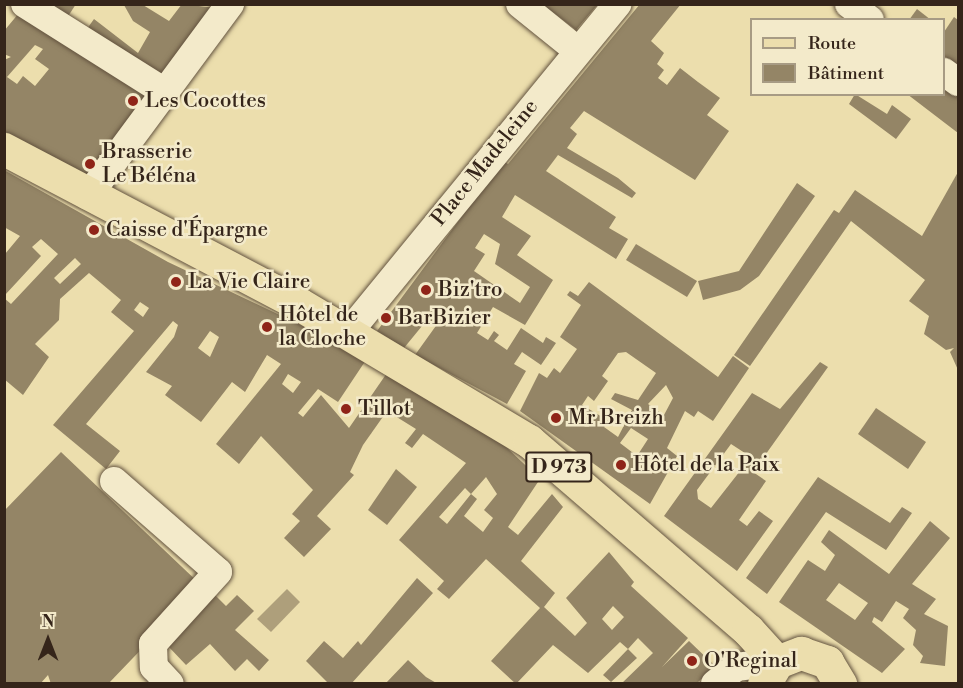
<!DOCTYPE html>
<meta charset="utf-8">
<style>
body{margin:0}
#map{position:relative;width:963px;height:688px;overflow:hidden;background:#ecdead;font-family:"Libre Bodoni",serif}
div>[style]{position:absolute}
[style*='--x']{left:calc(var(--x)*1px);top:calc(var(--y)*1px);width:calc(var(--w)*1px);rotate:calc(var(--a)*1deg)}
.water>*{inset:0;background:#ae9f7b}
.building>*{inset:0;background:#948566}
.roads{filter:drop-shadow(0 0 2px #63533f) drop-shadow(0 0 2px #63533f)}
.minor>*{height:28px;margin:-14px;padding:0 14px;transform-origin:14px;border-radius:14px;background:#f3eaca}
.major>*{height:33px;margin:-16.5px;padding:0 16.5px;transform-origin:16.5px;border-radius:16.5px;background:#ecdead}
.dots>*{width:16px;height:16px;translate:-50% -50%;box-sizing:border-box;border:3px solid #f3eaca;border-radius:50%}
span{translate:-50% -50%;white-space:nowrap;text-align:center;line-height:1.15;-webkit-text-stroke:5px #f3eaca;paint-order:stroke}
.shield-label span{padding:2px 4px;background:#f3eaca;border:2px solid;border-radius:4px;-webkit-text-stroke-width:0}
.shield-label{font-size:20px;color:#35251a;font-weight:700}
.poi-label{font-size:21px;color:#35251a}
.left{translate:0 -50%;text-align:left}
.street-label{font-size:21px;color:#35251a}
.frame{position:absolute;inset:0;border:6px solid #35251a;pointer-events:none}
.legend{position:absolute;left:750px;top:18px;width:195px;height:78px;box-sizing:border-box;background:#f3eaca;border:2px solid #a79b84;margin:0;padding:8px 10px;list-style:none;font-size:18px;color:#35251a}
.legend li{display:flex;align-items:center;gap:12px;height:30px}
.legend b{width:30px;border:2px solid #a79b84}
.north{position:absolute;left:18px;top:610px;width:60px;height:60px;-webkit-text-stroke:4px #f3eaca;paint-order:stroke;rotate:0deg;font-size:16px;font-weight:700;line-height:24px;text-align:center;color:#35251a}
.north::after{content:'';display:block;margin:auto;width:21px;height:27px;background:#35251a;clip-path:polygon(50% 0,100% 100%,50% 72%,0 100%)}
</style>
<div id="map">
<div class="water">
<div style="clip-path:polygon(287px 589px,300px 602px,271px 632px,257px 619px)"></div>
</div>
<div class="building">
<div style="clip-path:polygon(35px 4px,76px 4px,65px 21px)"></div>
<div style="clip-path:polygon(182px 4px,216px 8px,159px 84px,84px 33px,94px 19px,138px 53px,150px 32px,133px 21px,124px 5px,143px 5px,169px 21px)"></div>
<div style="clip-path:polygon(542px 4px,598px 4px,576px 30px)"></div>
<div style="clip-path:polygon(evenodd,640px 4px,681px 4px,651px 41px,664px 53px,657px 64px,664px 70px,658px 78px,667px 85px,680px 68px,698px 82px,720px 98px,707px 115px,729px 131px,695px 180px,584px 111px,570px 128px,577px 134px,567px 148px,618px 178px,636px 193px,632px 198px,558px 155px,546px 171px,616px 217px,609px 228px,628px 239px,616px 259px,515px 195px,502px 217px,531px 236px,517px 255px,553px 280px,525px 325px,493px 307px,477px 333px,488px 340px,494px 331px,499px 335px,494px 341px,507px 350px,521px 328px,543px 343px,546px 337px,556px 343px,541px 365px,522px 352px,514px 364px,526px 371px,507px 404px,415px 355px,443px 316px,422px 326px,404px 348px,377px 331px,503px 161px,508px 164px,640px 4px,484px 234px,500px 244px,495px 264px,530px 287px,520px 303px,474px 271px,485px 254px,475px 248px,484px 234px)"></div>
<div style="clip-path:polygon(917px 9px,931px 20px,909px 20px)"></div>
<div style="clip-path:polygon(evenodd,19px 13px,150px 96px,88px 179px,4px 131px,4px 60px,11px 57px,4px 54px,4px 31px,19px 13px,35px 45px,43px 49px,35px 59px,49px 69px,35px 86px,23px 76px,17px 84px,7px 77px,35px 45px)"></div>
<div style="clip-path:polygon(954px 17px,958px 20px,958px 67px,944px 56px,944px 32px)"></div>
<div style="clip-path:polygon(944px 86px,958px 97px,958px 133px,907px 94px,944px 94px)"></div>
<div style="clip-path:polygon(855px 94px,887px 114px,892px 105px,911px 119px,896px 139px,849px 104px)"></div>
<div style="clip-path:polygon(evenodd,4px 170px,168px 262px,368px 357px,338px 402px,318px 389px,298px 413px,303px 417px,321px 395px,349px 428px,389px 370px,502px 443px,540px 479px,508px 527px,518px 535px,552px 494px,563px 507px,521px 561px,555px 593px,544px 607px,575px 636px,587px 623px,566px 598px,609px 552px,634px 582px,631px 586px,688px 638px,662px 667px,689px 641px,715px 666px,696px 684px,621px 684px,653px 653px,638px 638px,628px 649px,637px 658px,611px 682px,603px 675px,628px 649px,620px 642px,588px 673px,553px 645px,516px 684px,491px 661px,540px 608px,486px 559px,449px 599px,437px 589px,444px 581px,399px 540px,466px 463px,423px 434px,412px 448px,405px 443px,416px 429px,387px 411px,363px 445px,350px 472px,354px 475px,317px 516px,331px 529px,304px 557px,284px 538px,300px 521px,292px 514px,313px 490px,261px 436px,239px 464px,216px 444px,281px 364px,267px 355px,245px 392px,232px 382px,201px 422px,165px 395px,172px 386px,146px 372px,174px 337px,178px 325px,173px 321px,86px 424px,120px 451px,106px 469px,53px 425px,134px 331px,111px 312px,121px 300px,89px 273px,60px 299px,59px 320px,35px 344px,49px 357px,23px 395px,4px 379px,4px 298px,11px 304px,58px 254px,41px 239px,32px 247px,41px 256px,5px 295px,5px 254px,20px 236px,4px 227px,4px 170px,75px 258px,81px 264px,60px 284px,54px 278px,75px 258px,4px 170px,140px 302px,149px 308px,143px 317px,134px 310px,140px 302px,4px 170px,210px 331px,219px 337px,210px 357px,198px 348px,210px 331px,4px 170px,288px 374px,301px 382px,293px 393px,282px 384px,288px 374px,4px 170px,486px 477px,497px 494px,484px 510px,493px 518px,483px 532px,464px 516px,477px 499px,471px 494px,447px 524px,439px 517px,465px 488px,471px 494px,486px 477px,4px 170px,613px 606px,624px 617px,612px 630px,602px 619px,613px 606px)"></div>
<div style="clip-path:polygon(958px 172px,958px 370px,950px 352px,954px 348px,946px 350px,924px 334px,929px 316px,909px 301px,925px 280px,851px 221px,750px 366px,734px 355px,834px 210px,839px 213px,855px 190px,922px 236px)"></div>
<div style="clip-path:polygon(797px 183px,815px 196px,759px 276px,740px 290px,703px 300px,698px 281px,739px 271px)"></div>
<div style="clip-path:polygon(636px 244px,697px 281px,687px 297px,626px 260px)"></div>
<div style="clip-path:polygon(evenodd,589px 282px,718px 377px,733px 356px,749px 368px,713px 421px,698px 411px,694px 417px,685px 411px,667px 448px,677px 456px,650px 504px,520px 411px,539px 373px,547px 378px,554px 368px,560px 373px,577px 349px,560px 337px,581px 305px,567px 295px,570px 291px,578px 296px,589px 282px,626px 352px,656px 373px,638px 400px,615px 393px,611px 399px,632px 410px,618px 437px,604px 427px,609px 421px,582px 405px,588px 396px,594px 401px,608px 381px,602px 376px,618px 353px,626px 352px,589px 282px,666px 385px,673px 398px,664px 415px,648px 404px,666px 385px,589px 282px,631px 428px,648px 439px,637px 456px,620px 443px,631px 428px)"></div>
<div style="clip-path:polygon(evenodd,820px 362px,828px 367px,753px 472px,766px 481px,739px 520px,747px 526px,759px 511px,773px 521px,737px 571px,664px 516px,752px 393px,780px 409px,820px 362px,731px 444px,751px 457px,711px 508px,698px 499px,697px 490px,731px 444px)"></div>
<div style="clip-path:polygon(876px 408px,926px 442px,908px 469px,858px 434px)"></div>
<div style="clip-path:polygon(61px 452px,202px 586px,108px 684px,51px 684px,48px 675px,40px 684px,4px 684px,4px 511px)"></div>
<div style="clip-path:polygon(396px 469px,417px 487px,387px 525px,368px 510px)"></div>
<div style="clip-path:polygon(818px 477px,890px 523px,902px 507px,912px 513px,886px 550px,826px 512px,767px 594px,746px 578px)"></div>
<div style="clip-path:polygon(evenodd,930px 521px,950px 538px,912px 584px,936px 599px,924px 614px,948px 626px,945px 666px,920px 663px,923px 656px,913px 645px,916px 630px,903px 618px,909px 609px,896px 601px,882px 622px,874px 617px,872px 622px,905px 649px,882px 673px,779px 602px,808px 560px,825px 571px,835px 555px,821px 542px,829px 530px,889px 574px,930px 521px,839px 583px,868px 603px,855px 620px,826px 600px,839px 583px)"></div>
<div style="clip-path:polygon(417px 578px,433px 593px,351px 684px,329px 684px,306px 661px,324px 641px,343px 658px,358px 641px,361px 645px)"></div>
<div style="clip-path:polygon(215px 595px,226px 606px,237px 595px,254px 611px,235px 630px,269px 660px,259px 671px,247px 659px,235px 671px,210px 644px,186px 665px,167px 645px)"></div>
<div style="clip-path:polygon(408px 660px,426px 677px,438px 684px,385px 684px)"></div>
</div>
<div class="roads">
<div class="minor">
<div style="--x:25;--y:4;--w:165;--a:32.2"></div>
<div style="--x:520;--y:4;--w:73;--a:38.9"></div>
<div style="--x:849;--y:4;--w:26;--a:37"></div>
<div style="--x:944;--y:72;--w:17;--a:36"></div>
<div style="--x:88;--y:196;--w:239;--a:-53.5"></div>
<div style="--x:349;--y:332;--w:424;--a:-50.7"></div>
<div style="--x:114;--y:481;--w:138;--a:41.2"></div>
<div style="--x:218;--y:572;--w:97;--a:132.1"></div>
<div style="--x:153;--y:644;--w:23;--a:88"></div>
<div style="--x:154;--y:667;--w:23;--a:47"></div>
<div style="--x:715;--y:684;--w:27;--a:-39"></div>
<div style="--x:736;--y:667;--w:41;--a:-7"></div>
</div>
<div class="major">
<div style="--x:4;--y:149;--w:333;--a:27.7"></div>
<div style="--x:299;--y:304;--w:268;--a:30.8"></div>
<div style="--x:529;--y:441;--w:289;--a:40.8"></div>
<div style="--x:748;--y:630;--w:43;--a:47.8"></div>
<div style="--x:764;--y:684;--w:26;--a:-59"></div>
<div style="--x:777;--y:662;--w:26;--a:-21"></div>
<div style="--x:801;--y:653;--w:28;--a:19"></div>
<div style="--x:827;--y:662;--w:26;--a:59"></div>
</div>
</div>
<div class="dots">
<div style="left:133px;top:101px;background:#8f2418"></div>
<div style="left:90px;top:164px;background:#8f2418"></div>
<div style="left:94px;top:230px;background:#8f2418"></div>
<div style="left:176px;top:282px;background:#8f2418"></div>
<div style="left:426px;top:290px;background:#8f2418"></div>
<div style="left:386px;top:318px;background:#8f2418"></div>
<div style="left:267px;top:327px;background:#8f2418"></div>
<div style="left:346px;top:409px;background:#8f2418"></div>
<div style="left:556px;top:418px;background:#8f2418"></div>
<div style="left:621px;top:465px;background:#8f2418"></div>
<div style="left:692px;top:661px;background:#8f2418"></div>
</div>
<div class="shield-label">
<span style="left:559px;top:467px">D 973</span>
</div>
<div class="poi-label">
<span class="left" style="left:145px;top:101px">Les Cocottes</span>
<span class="left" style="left:102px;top:164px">Brasserie<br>Le Béléna</span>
<span class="left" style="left:106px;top:230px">Caisse d'Épargne</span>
<span class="left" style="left:188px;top:282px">La Vie Claire</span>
<span class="left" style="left:438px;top:290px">Biz'tro</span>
<span class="left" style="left:279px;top:327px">Hôtel de<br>la Cloche</span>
<span class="left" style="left:398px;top:318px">BarBizier</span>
<span class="left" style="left:358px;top:409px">Tillot</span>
<span class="left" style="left:568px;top:418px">Mr Breizh</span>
<span class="left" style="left:633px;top:465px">Hôtel de la Paix</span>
<span class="left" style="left:704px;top:661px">O'Reginal</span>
</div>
<div class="street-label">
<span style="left:485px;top:163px;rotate:-51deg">Place Madeleine</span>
</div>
<div class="frame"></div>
<ul class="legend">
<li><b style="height:8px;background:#ecdead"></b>Route</li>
<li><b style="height:16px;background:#948566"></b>Bâtiment</li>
</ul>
<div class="north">N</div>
</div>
